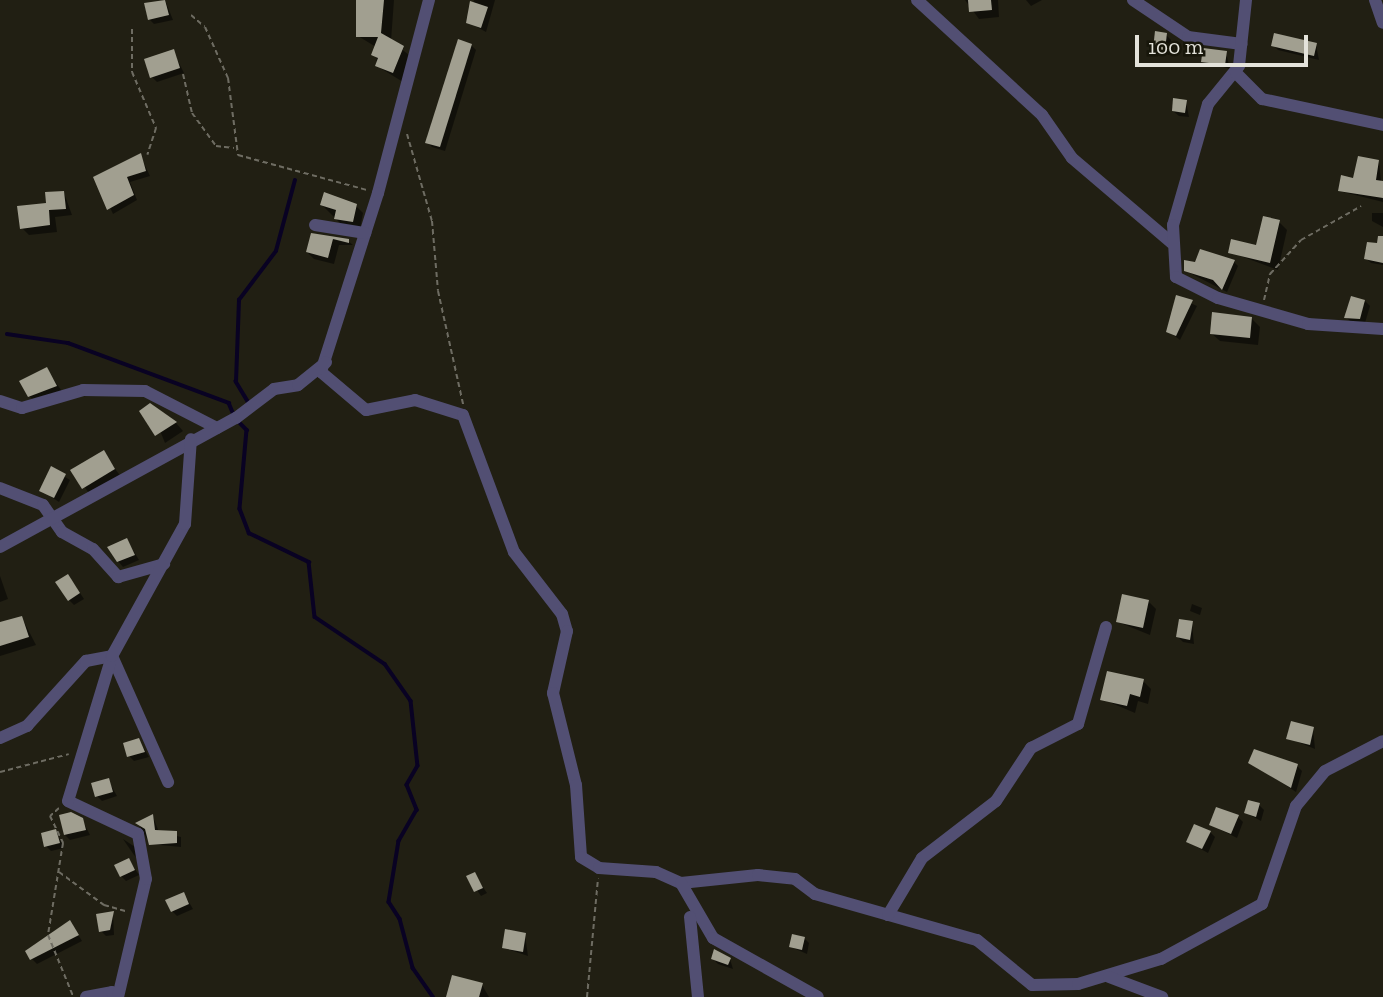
<!DOCTYPE html>
<style>
body{margin:0}
#map{position:relative;width:1383px;height:997px;overflow:hidden;background:#211f13;font-family:"Zilla Slab",serif}
div>[style]{position:absolute}
[style*='--x']{left:calc(var(--x)*1px);top:calc(var(--y)*1px);width:calc(var(--w)*1px);rotate:calc(var(--a)*1deg)}
.shadow>*{inset:0;background:#0007}
.stream>*{height:3.5px;margin:-1.75px;padding:0 1.75px;transform-origin:1.75px;border-radius:1.75px;background:#090223}
.building>*{inset:0;background:#a19f90}
.path>*{height:2px;margin-top:-1px;transform-origin:0;background:repeating-linear-gradient(90deg,#6e6c62 0 5px,transparent 0 8.5px)}
.minor>*{height:12px;margin:-6px;padding:0 6px;transform-origin:6px;border-radius:6px;background:#524f73}
span{translate:-50% -50%;white-space:nowrap;text-align:center;line-height:1.15;-webkit-text-stroke:7px #17160a;paint-order:stroke}
.scale{position:absolute;left:1135px;top:35px;width:173px;height:32px;box-sizing:border-box;border:4px solid #e4e3db;border-top:0;padding-left:9px;font-size:21px;line-height:24px;white-space:nowrap;color:#e4e3db;-webkit-text-stroke:5px #17160a;paint-order:stroke}
</style>
<div id="map">
<div class="shadow">
<div style="clip-path:polygon(165px 0,173px 20px,154px 24px,149px 19px)"></div>
<div style="clip-path:polygon(356px 0,394px 0,391px 41px,413px 58px,403px 82px,377px 66px,376px 47px,358px 36px)"></div>
<div style="clip-path:polygon(474px 0,495px 0,486px 32px,468px 22px)"></div>
<div style="clip-path:polygon(965px 0,998px 0,999px 17px,979px 19px)"></div>
<div style="clip-path:polygon(1042px 0,1031px 6px,1026px 0)"></div>
<div style="clip-path:polygon(1166px 35px,1171px 40px,1169px 55px,1155px 48px)"></div>
<div style="clip-path:polygon(471px 45px,476px 50px,445px 151px,432px 147px,427px 142px)"></div>
<div style="clip-path:polygon(1273px 45px,1316px 45px,1319px 60px,1278px 50px)"></div>
<div style="clip-path:polygon(173px 51px,184px 73px,157px 82px,152px 77px)"></div>
<div style="clip-path:polygon(1226px 53px,1230px 69px,1203px 61px)"></div>
<div style="clip-path:polygon(1186px 102px,1189px 117px,1179px 116px,1173px 111px)"></div>
<div style="clip-path:polygon(140px 155px,150px 176px,130px 182px,137px 200px,113px 214px,96px 177px)"></div>
<div style="clip-path:polygon(1379px 162px,1383px 202px,1339px 191px,1355px 180px)"></div>
<div style="clip-path:polygon(64px 193px,72px 215px,55px 217px,57px 232px,29px 235px,22px 228px)"></div>
<div style="clip-path:polygon(322px 205px,356px 206px,363px 213px,360px 229px,343px 226px)"></div>
<div style="clip-path:polygon(1372px 213px,1383px 213px,1383px 227px,1372px 221px)"></div>
<div style="clip-path:polygon(1279px 222px,1287px 230px,1278px 270px,1230px 252px,1257px 247px)"></div>
<div style="clip-path:polygon(312px 235px,348px 241px,353px 245px,339px 245px,334px 264px,314px 259px,307px 252px)"></div>
<div style="clip-path:polygon(1383px 246px,1383px 265px,1371px 263px,1366px 258px)"></div>
<div style="clip-path:polygon(1234px 262px,1238px 266px,1227px 292px,1186px 271px)"></div>
<div style="clip-path:polygon(1177px 297px,1197px 306px,1180px 340px,1168px 331px)"></div>
<div style="clip-path:polygon(1365px 301px,1370px 306px,1365px 323px,1351px 322px,1346px 317px)"></div>
<div style="clip-path:polygon(1252px 319px,1260px 327px,1258px 345px,1220px 341px,1211px 333px)"></div>
<div style="clip-path:polygon(46px 369px,64px 394px,38px 404px,29px 396px)"></div>
<div style="clip-path:polygon(150px 406px,176px 423px,183px 431px,165px 443px)"></div>
<div style="clip-path:polygon(103px 453px,122px 478px,91px 496px,73px 471px)"></div>
<div style="clip-path:polygon(52px 469px,70px 480px,59px 502px,41px 490px)"></div>
<div style="clip-path:polygon(127px 540px,139px 560px,123px 567px,118px 561px)"></div>
<div style="clip-path:polygon(0 576px,8px 599px,0 602px)"></div>
<div style="clip-path:polygon(72px 581px,84px 599px,74px 605px,69px 600px)"></div>
<div style="clip-path:polygon(1148px 601px,1156px 609px,1150px 635px,1118px 622px)"></div>
<div style="clip-path:polygon(1192px 604px,1202px 608px,1200px 615px,1190px 611px)"></div>
<div style="clip-path:polygon(22px 618px,36px 645px,0 656px,0 624px)"></div>
<div style="clip-path:polygon(1192px 623px,1194px 644px,1183px 642px,1178px 637px)"></div>
<div style="clip-path:polygon(1143px 681px,1151px 689px,1148px 704px,1138px 701px,1135px 713px,1102px 699px)"></div>
<div style="clip-path:polygon(1313px 728px,1315px 749px,1288px 738px)"></div>
<div style="clip-path:polygon(139px 740px,149px 757px,134px 761px,129px 756px)"></div>
<div style="clip-path:polygon(1250px 762px,1297px 766px,1302px 771px,1296px 792px)"></div>
<div style="clip-path:polygon(108px 780px,117px 796px,102px 801px,97px 796px)"></div>
<div style="clip-path:polygon(1259px 805px,1264px 810px,1261px 821px,1246px 813px)"></div>
<div style="clip-path:polygon(153px 817px,159px 832px,181px 837px,181px 847px,150px 844px,138px 823px)"></div>
<div style="clip-path:polygon(1238px 817px,1243px 822px,1237px 838px,1211px 825px)"></div>
<div style="clip-path:polygon(82px 819px,90px 835px,70px 840px,65px 835px)"></div>
<div style="clip-path:polygon(56px 831px,64px 848px,51px 851px,46px 846px)"></div>
<div style="clip-path:polygon(1210px 832px,1215px 837px,1208px 853px,1188px 842px)"></div>
<div style="clip-path:polygon(123px 839px,135px 847px,136px 857px,134px 855px)"></div>
<div style="clip-path:polygon(129px 860px,139px 875px,126px 881px,121px 876px)"></div>
<div style="clip-path:polygon(474px 874px,487px 893px,481px 896px,468px 877px)"></div>
<div style="clip-path:polygon(184px 894px,193px 909px,177px 916px,172px 911px)"></div>
<div style="clip-path:polygon(113px 913px,114px 935px,106px 936px,101px 931px)"></div>
<div style="clip-path:polygon(70px 922px,82px 941px,37px 964px,32px 959px)"></div>
<div style="clip-path:polygon(525px 935px,528px 956px,504px 948px)"></div>
<div style="clip-path:polygon(804px 938px,809px 943px,807px 954px,791px 947px)"></div>
<div style="clip-path:polygon(713px 959px,730px 959px,733px 969px,718px 964px)"></div>
<div style="clip-path:polygon(482px 985px,489px 997px,448px 997px)"></div>
</div>
<div class="stream">
<div style="--x:7;--y:334;--w:62;--a:8.4"></div>
<div style="--x:68;--y:343;--w:172;--a:20.4"></div>
<div style="--x:229;--y:403;--w:13;--a:67"></div>
<div style="--x:249;--y:404;--w:26;--a:-121"></div>
<div style="--x:236;--y:382;--w:82;--a:-87.9"></div>
<div style="--x:239;--y:300;--w:61;--a:-52.9"></div>
<div style="--x:276;--y:251;--w:73;--a:-75"></div>
<div style="--x:238;--y:421;--w:13;--a:45"></div>
<div style="--x:247;--y:430;--w:79;--a:95.1"></div>
<div style="--x:240;--y:509;--w:26;--a:69"></div>
<div style="--x:249;--y:533;--w:67;--a:25.8"></div>
<div style="--x:309;--y:562;--w:55;--a:83.8"></div>
<div style="--x:315;--y:617;--w:84;--a:33.9"></div>
<div style="--x:385;--y:664;--w:45;--a:54.9"></div>
<div style="--x:411;--y:701;--w:65;--a:83.9"></div>
<div style="--x:418;--y:766;--w:22;--a:120"></div>
<div style="--x:407;--y:785;--w:27;--a:68"></div>
<div style="--x:417;--y:810;--w:36;--a:120"></div>
<div style="--x:399;--y:841;--w:62;--a:99.3"></div>
<div style="--x:389;--y:902;--w:20;--a:57"></div>
<div style="--x:400;--y:919;--w:51;--a:75.1"></div>
<div style="--x:413;--y:968;--w:35;--a:55"></div>
</div>
<div class="building">
<div style="clip-path:polygon(165px 0,169px 15px,148px 20px,144px 3px)"></div>
<div style="clip-path:polygon(356px 0,384px 0,381px 33px,404px 46px,393px 73px,375px 66px,378px 58px,371px 55px,378px 37px,356px 37px)"></div>
<div style="clip-path:polygon(968px 0,991px 0,992px 10px,969px 12px)"></div>
<div style="clip-path:polygon(470px 1px,488px 7px,481px 28px,466px 23px)"></div>
<div style="clip-path:polygon(1155px 31px,1167px 33px,1165px 50px,1153px 49px)"></div>
<div style="clip-path:polygon(1274px 33px,1317px 43px,1314px 56px,1271px 46px)"></div>
<div style="clip-path:polygon(458px 39px,472px 44px,440px 147px,425px 143px)"></div>
<div style="clip-path:polygon(1203px 48px,1227px 51px,1225px 65px,1201px 62px)"></div>
<div style="clip-path:polygon(174px 49px,180px 68px,150px 78px,144px 59px)"></div>
<div style="clip-path:polygon(1173px 98px,1187px 100px,1185px 113px,1172px 111px)"></div>
<div style="clip-path:polygon(141px 153px,146px 171px,127px 177px,134px 195px,107px 210px,93px 177px)"></div>
<div style="clip-path:polygon(1358px 156px,1379px 160px,1376px 180px,1383px 181px,1383px 198px,1338px 191px,1341px 175px,1353px 178px)"></div>
<div style="clip-path:polygon(64px 191px,66px 209px,49px 210px,50px 225px,20px 229px,17px 206px,46px 203px,45px 192px)"></div>
<div style="clip-path:polygon(324px 192px,357px 204px,353px 222px,334px 219px,336px 210px,320px 205px)"></div>
<div style="clip-path:polygon(1263px 216px,1280px 220px,1270px 263px,1228px 253px,1231px 239px,1256px 245px)"></div>
<div style="clip-path:polygon(311px 233px,349px 239px,349px 243px,333px 239px,328px 258px,306px 252px)"></div>
<div style="clip-path:polygon(1378px 236px,1383px 236px,1383px 263px,1364px 259px,1367px 242px,1377px 243px)"></div>
<div style="clip-path:polygon(1200px 249px,1235px 260px,1222px 290px,1213px 280px,1184px 271px,1184px 260px,1195px 262px)"></div>
<div style="clip-path:polygon(1176px 295px,1193px 300px,1176px 336px,1166px 332px)"></div>
<div style="clip-path:polygon(1351px 296px,1365px 300px,1360px 319px,1344px 318px)"></div>
<div style="clip-path:polygon(1212px 312px,1252px 317px,1250px 338px,1210px 334px)"></div>
<div style="clip-path:polygon(47px 367px,57px 386px,28px 397px,19px 381px)"></div>
<div style="clip-path:polygon(150px 403px,177px 422px,155px 436px,139px 411px)"></div>
<div style="clip-path:polygon(104px 450px,115px 469px,82px 489px,70px 470px)"></div>
<div style="clip-path:polygon(51px 466px,66px 474px,54px 498px,39px 491px)"></div>
<div style="clip-path:polygon(127px 538px,135px 555px,117px 562px,107px 547px)"></div>
<div style="clip-path:polygon(68px 574px,80px 593px,68px 601px,55px 582px)"></div>
<div style="clip-path:polygon(1122px 594px,1149px 600px,1143px 628px,1116px 622px)"></div>
<div style="clip-path:polygon(22px 616px,29px 637px,0 646px,0 622px)"></div>
<div style="clip-path:polygon(1179px 619px,1193px 621px,1190px 640px,1176px 637px)"></div>
<div style="clip-path:polygon(1107px 671px,1144px 679px,1140px 697px,1130px 694px,1127px 706px,1100px 700px)"></div>
<div style="clip-path:polygon(1291px 721px,1314px 727px,1310px 745px,1286px 739px)"></div>
<div style="clip-path:polygon(139px 738px,145px 752px,127px 757px,123px 743px)"></div>
<div style="clip-path:polygon(1254px 749px,1298px 764px,1291px 788px,1248px 763px)"></div>
<div style="clip-path:polygon(109px 778px,113px 792px,95px 797px,91px 783px)"></div>
<div style="clip-path:polygon(1248px 800px,1260px 803px,1256px 817px,1244px 813px)"></div>
<div style="clip-path:polygon(1216px 807px,1239px 815px,1231px 834px,1209px 825px)"></div>
<div style="clip-path:polygon(71px 812px,83px 818px,86px 830px,64px 835px,59px 815px)"></div>
<div style="clip-path:polygon(153px 814px,155px 830px,177px 831px,177px 843px,149px 845px,145px 829px,135px 823px)"></div>
<div style="clip-path:polygon(1194px 824px,1211px 831px,1202px 849px,1186px 842px)"></div>
<div style="clip-path:polygon(56px 829px,60px 843px,44px 847px,41px 833px)"></div>
<div style="clip-path:polygon(129px 858px,135px 870px,120px 877px,114px 865px)"></div>
<div style="clip-path:polygon(475px 872px,483px 888px,474px 892px,466px 876px)"></div>
<div style="clip-path:polygon(184px 892px,189px 904px,171px 912px,165px 900px)"></div>
<div style="clip-path:polygon(114px 911px,110px 930px,99px 932px,96px 914px)"></div>
<div style="clip-path:polygon(70px 920px,79px 935px,30px 960px,25px 951px)"></div>
<div style="clip-path:polygon(505px 929px,526px 933px,523px 952px,502px 948px)"></div>
<div style="clip-path:polygon(792px 934px,805px 937px,802px 950px,789px 947px)"></div>
<div style="clip-path:polygon(714px 949px,731px 958px,728px 965px,711px 959px)"></div>
<div style="clip-path:polygon(452px 975px,483px 983px,479px 997px,446px 997px)"></div>
</div>
<div class="path">
<div style="--x:191;--y:15;--w:18;--a:41"></div>
<div style="--x:205;--y:27;--w:56;--a:65.7"></div>
<div style="--x:228;--y:78;--w:78;--a:82.6"></div>
<div style="--x:238;--y:155;--w:134;--a:15.2"></div>
<div style="--x:132;--y:29;--w:43;--a:90"></div>
<div style="--x:132;--y:72;--w:61;--a:66.8"></div>
<div style="--x:156;--y:128;--w:28;--a:108"></div>
<div style="--x:183;--y:74;--w:40;--a:77"></div>
<div style="--x:192;--y:113;--w:41;--a:54"></div>
<div style="--x:216;--y:146;--w:18;--a:6"></div>
<div style="--x:407;--y:134;--w:91;--a:74"></div>
<div style="--x:432;--y:221;--w:70;--a:85.1"></div>
<div style="--x:438;--y:291;--w:116;--a:77.5"></div>
<div style="--x:1264;--y:300;--w:27;--a:-77"></div>
<div style="--x:1270;--y:274;--w:46;--a:-47.6"></div>
<div style="--x:1301;--y:240;--w:69;--a:-29.5"></div>
<div style="--x:0;--y:772;--w:71;--a:-14.6"></div>
<div style="--x:59;--y:808;--w:12;--a:138"></div>
<div style="--x:50;--y:816;--w:30;--a:64"></div>
<div style="--x:63;--y:843;--w:93;--a:99.3"></div>
<div style="--x:48;--y:935;--w:66;--a:67.7"></div>
<div style="--x:59;--y:872;--w:56;--a:36.3"></div>
<div style="--x:104;--y:905;--w:22;--a:16"></div>
<div style="--x:587;--y:997;--w:119;--a:-84.7"></div>
</div>
<div class="minor">
<div style="--x:429;--y:0;--w:200;--a:104.8"></div>
<div style="--x:378;--y:193;--w:188;--a:107.7"></div>
<div style="--x:321;--y:372;--w:59;--a:40.2"></div>
<div style="--x:366;--y:410;--w:50;--a:-11.5"></div>
<div style="--x:415;--y:400;--w:50;--a:17.4"></div>
<div style="--x:463;--y:415;--w:146;--a:69.6"></div>
<div style="--x:514;--y:552;--w:78;--a:52.3"></div>
<div style="--x:562;--y:614;--w:18;--a:74"></div>
<div style="--x:567;--y:631;--w:64;--a:102.7"></div>
<div style="--x:553;--y:693;--w:95;--a:76"></div>
<div style="--x:576;--y:785;--w:72;--a:86"></div>
<div style="--x:581;--y:857;--w:21;--a:31"></div>
<div style="--x:599;--y:868;--w:57;--a:4"></div>
<div style="--x:656;--y:872;--w:27;--a:24"></div>
<div style="--x:681;--y:883;--w:77;--a:-5.9"></div>
<div style="--x:758;--y:875;--w:37;--a:6"></div>
<div style="--x:795;--y:879;--w:25;--a:37"></div>
<div style="--x:815;--y:894;--w:168;--a:15.9"></div>
<div style="--x:977;--y:940;--w:71;--a:39.3"></div>
<div style="--x:1032;--y:985;--w:46;--a:-1.2"></div>
<div style="--x:1078;--y:984;--w:87;--a:-16.8"></div>
<div style="--x:1161;--y:959;--w:115;--a:-28.6"></div>
<div style="--x:1262;--y:904;--w:104;--a:-70.9"></div>
<div style="--x:1296;--y:806;--w:45;--a:-50.4"></div>
<div style="--x:1325;--y:771;--w:65;--a:-27.3"></div>
<div style="--x:917;--y:0;--w:170;--a:42.6"></div>
<div style="--x:1042;--y:115;--w:52;--a:55.1"></div>
<div style="--x:1072;--y:158;--w:131;--a:40.4"></div>
<div style="--x:1133;--y:0;--w:66;--a:33.9"></div>
<div style="--x:1188;--y:37;--w:54;--a:7.4"></div>
<div style="--x:1246;--y:0;--w:66;--a:96.1"></div>
<div style="--x:1239;--y:66;--w:49;--a:129.2"></div>
<div style="--x:1208;--y:104;--w:126;--a:106.1"></div>
<div style="--x:1173;--y:225;--w:52;--a:86.7"></div>
<div style="--x:1176;--y:277;--w:47;--a:26.6"></div>
<div style="--x:1218;--y:298;--w:94;--a:16.1"></div>
<div style="--x:1308;--y:324;--w:75;--a:3.8"></div>
<div style="--x:1375;--y:0;--w:24;--a:71"></div>
<div style="--x:1236;--y:73;--w:37;--a:45"></div>
<div style="--x:1262;--y:99;--w:124;--a:12.1"></div>
<div style="--x:315;--y:225;--w:51;--a:9.1"></div>
<div style="--x:0;--y:401;--w:23;--a:18"></div>
<div style="--x:22;--y:408;--w:64;--a:-16.4"></div>
<div style="--x:83;--y:390;--w:62;--a:0.9"></div>
<div style="--x:145;--y:391;--w:81;--a:27.2"></div>
<div style="--x:0;--y:488;--w:46;--a:21.6"></div>
<div style="--x:43;--y:505;--w:33;--a:55"></div>
<div style="--x:62;--y:532;--w:35;--a:29"></div>
<div style="--x:93;--y:549;--w:38;--a:48"></div>
<div style="--x:118;--y:577;--w:48;--a:-15.8"></div>
<div style="--x:0;--y:547;--w:269;--a:-28.7"></div>
<div style="--x:236;--y:418;--w:48;--a:-37.3"></div>
<div style="--x:274;--y:389;--w:24;--a:-9"></div>
<div style="--x:298;--y:385;--w:36;--a:-39"></div>
<div style="--x:0;--y:738;--w:30;--a:-24"></div>
<div style="--x:27;--y:726;--w:88;--a:-47.8"></div>
<div style="--x:86;--y:661;--w:26;--a:-11"></div>
<div style="--x:112;--y:656;--w:138;--a:66"></div>
<div style="--x:681;--y:883;--w:64;--a:59.8"></div>
<div style="--x:713;--y:938;--w:120;--a:29.3"></div>
<div style="--x:888;--y:915;--w:66;--a:-59.2"></div>
<div style="--x:922;--y:858;--w:93;--a:-37.6"></div>
<div style="--x:996;--y:801;--w:64;--a:-56.6"></div>
<div style="--x:1031;--y:748;--w:53;--a:-27.1"></div>
<div style="--x:1078;--y:724;--w:101;--a:-73.9"></div>
<div style="--x:690;--y:917;--w:80;--a:84.3"></div>
<div style="--x:1109;--y:977;--w:57;--a:20.7"></div>
<div style="--x:86;--y:997;--w:26;--a:-11"></div>
<div style="--x:112;--y:992;--w:5;--a:68"></div>
<div style="--x:118;--y:997;--w:121;--a:-76.7"></div>
<div style="--x:146;--y:879;--w:46;--a:-100.1"></div>
<div style="--x:138;--y:834;--w:77;--a:-154.8"></div>
<div style="--x:68;--y:801;--w:152;--a:-73.1"></div>
<div style="--x:112;--y:656;--w:151;--a:-61.1"></div>
<div style="--x:185;--y:524;--w:85;--a:-86"></div>
</div>
<div class="scale">100 m</div>
</div>
